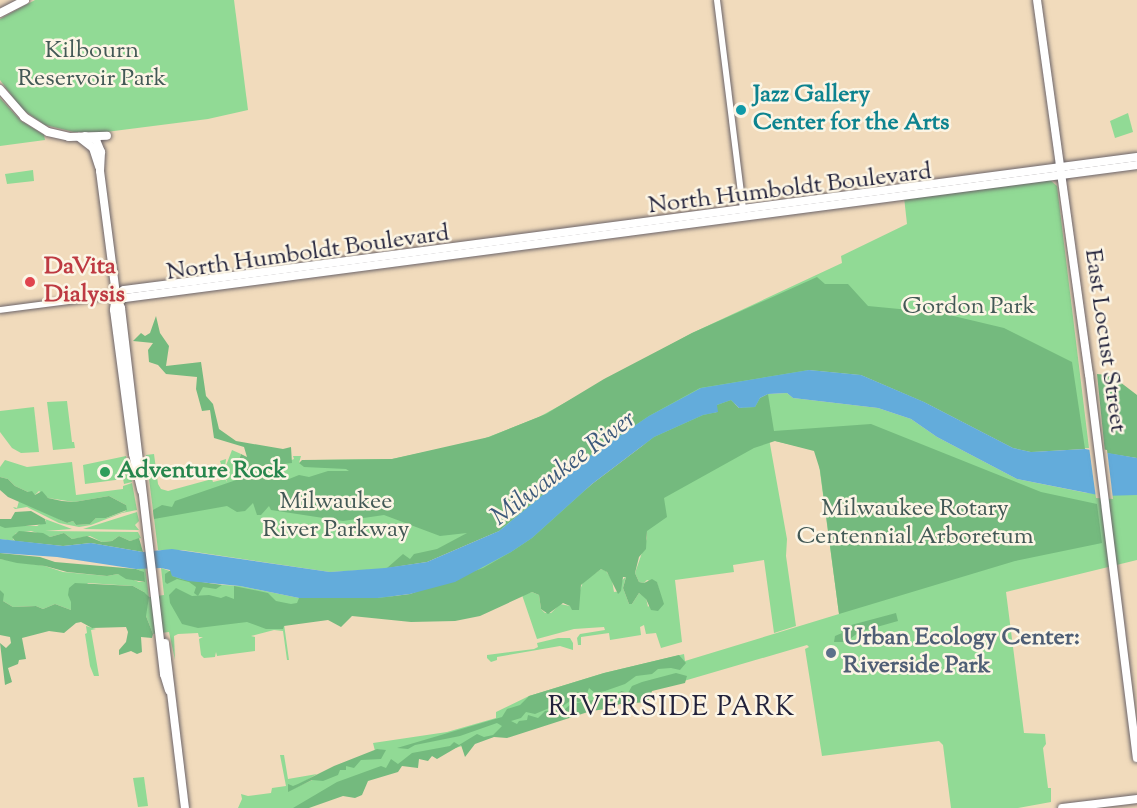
<!DOCTYPE html>
<style>
body{margin:0}
#map{position:relative;width:1137px;height:808px;overflow:hidden;background:#f1dbbc;font-family:"Sorts Mill Goudy",serif}
div>[style]{position:absolute}
[style*='--x']{left:calc(var(--x)*1px);top:calc(var(--y)*1px);width:calc(var(--w)*1px);rotate:calc(var(--a)*1deg)}
.green>*{inset:0;background:#91da95}
.forest>*{inset:0;background:#74ba7e}
.water>*{inset:0;background:#63acdb}
.pier>*{inset:0;background:#f1dbbc}
.roads{filter:drop-shadow(0 0 2px #6a6368) drop-shadow(0 0 2px #6a6368)}
.minor>*{height:6px;margin:-3px;padding:0 3px;transform-origin:3px;border-radius:3px;background:#fff}
.major>*{height:8px;margin:-4px;padding:0 4px;transform-origin:4px;border-radius:4px;background:#fff}
.dots>*{width:16px;height:16px;translate:-50% -50%;box-sizing:border-box;border:3px solid #fcf5e5;border-radius:50%}
span{translate:-50% -50%;white-space:nowrap;text-align:center;line-height:1.15;-webkit-text-stroke:5px #fcf5e5;paint-order:stroke}
.park-label{font-size:24px;color:#435956}
.culture-label{font-size:24px;color:#0d838f;font-weight:700}
.left{translate:0 -50%;text-align:left}
.street-label{font-size:24px;color:#22223b}
.health-label{font-size:24px;color:#be3a42;font-weight:700}
.leisure-label{font-size:24px;color:#27864d;font-weight:700}
.service-label{font-size:24px;color:#4e5e75;font-weight:700}
.water-label{font-size:26px;color:#3c597b;font-style:italic}
.quarter-label{font-size:27px;color:#22223b;letter-spacing:1.5px}
</style>
<div id="map">
<div class="green">
<div style="clip-path:polygon(35px 0,234px 0,248px 110px,208px 119px,106px 132px,74px 132px,45px 125px,22px 109px,0 80px,0 19px)"></div>
<div style="clip-path:polygon(0 98px,21px 121px,44px 135px,45px 140px,0 146px)"></div>
<div style="clip-path:polygon(1128px 113px,1133px 132px,1115px 138px,1110px 121px)"></div>
<div style="clip-path:polygon(33px 170px,34px 181px,7px 184px,5px 174px)"></div>
<div style="clip-path:polygon(1050px 180px,1057px 186px,1089px 448px,1031px 452px,1013px 448px,928px 404px,861px 375px,809px 370px,557px 484px,499px 531px,414px 563px,384px 569px,330px 572px,182px 550px,158px 550px,146px 455px,154px 454px,158px 484px,161px 489px,168px 491px,212px 479px,213px 482px,225px 479px,227px 482px,220px 461px,226px 459px,225px 468px,232px 450px,241px 454px,236px 469px,277px 466px,294px 459px,293px 456px,301px 456px,299px 463px,315px 460px,392px 459px,478px 441px,539px 417px,692px 333px,842px 263px,841px 256px,907px 224px,904px 197px)"></div>
<div style="clip-path:polygon(787px 393px,793px 398px,878px 408px,911px 419px,937px 437px,1017px 479px,1087px 493px,1137px 495px,1137px 560px,1006px 592px,1024px 733px,1045px 734px,1046px 744px,1043px 748px,1048px 788px,1051px 788px,1051px 802px,1018px 808px,951px 808px,943px 745px,939px 741px,822px 756px,805px 649px,809px 647px,807px 645px,387px 768px,304px 808px,238px 808px,242px 799px,241px 794px,248px 796px,271px 793px,272px 788px,286px 786px,280px 755px,284px 755px,288px 779px,317px 774px,288px 791px,381px 749px,375px 751px,373px 743px,447px 732px,496px 718px,496px 712px,529px 696px,604px 673px,684px 654px,685px 661px,839px 614px,818px 457px,814px 450px,775px 441px,768px 433px,787px 539px,786px 556px,796px 626px,774px 633px,764px 560px,733px 565px,734px 572px,675px 580px,682px 642px,661px 648px,656px 633px,646px 634px,644px 625px,640px 627px,641px 635px,610px 640px,609px 633px,581px 637px,581px 645px,578px 645px,577px 638px,580px 634px,605px 630px,604px 627px,574px 629px,537px 639px,522px 595px,532px 592px,539px 595px,541px 609px,545px 613px,551px 613px,560px 604px,570px 606px,579px 603px,579px 593px,583px 582px,601px 569px,606px 571px,612px 580px,614px 592px,621px 591px,620px 583px,626px 576px,623px 588px,629px 604px,632px 604px,639px 593px,646px 598px,648px 607px,660px 594px,657px 583px,647px 580px,644px 583px,639px 582px,635px 573px,647px 538px,647px 531px,284px 624px,289px 660px,287px 660px,283px 631px,274px 630px,251px 636px,255px 637px,255px 651px,217px 656px,216px 652px,215px 657px,204px 658px,201px 655px,199px 639px,203px 637px,199px 637px,198px 633px,178px 634px,174px 636px,175px 660px,169px 632px,153px 634px,146px 616px,144px 592px,133px 586px,88px 583px,71px 602px,71px 610px,55px 604px,43px 609px,36px 606px,13px 607px,3px 601px,0 590px,0 559px,45px 566px,63px 572px,107px 576px,118px 574px,139px 582px,145px 582px,141px 571px,136px 569px,145px 566px,149px 597px,164px 595px,161px 568px,208px 584px,240px 586px,299px 598px,378px 598px,768px 394px)"></div>
<div style="clip-path:polygon(67px 401px,72px 442px,74px 442px,75px 448px,53px 450px,47px 402px)"></div>
<div style="clip-path:polygon(34px 407px,39px 452px,21px 453px,12px 448px,0 432px,0 411px)"></div>
<div style="clip-path:polygon(126px 456px,132px 482px,124px 484px,123px 479px,85px 484px,83px 465px)"></div>
<div style="clip-path:polygon(5px 460px,27px 467px,72px 462px,76px 495px,123px 489px,123px 486px,132px 483px,137px 510px,122px 513px,91px 525px,79px 527px,59px 523px,27px 507px,15px 509px,13px 507px,17px 508px,19px 501px,26px 503px,67px 523px,73px 521px,76px 525px,90px 524px,96px 518px,106px 518px,126px 511px,126px 505px,109px 496px,74px 502px,48px 498px,39px 491px,35px 495px,28px 492px,15px 486px,8px 479px,0 477px,0 467px)"></div>
<div style="clip-path:polygon(137px 512px,139px 521px,135px 525px,139px 530px,83px 529px)"></div>
<div style="clip-path:polygon(45px 519px,72px 529px,45px 531px,138px 532px,141px 538px,130px 541px,119px 536px,112px 541px,102px 542px,90px 536px,72px 539px,64px 533px,50px 537px,31px 531px,16px 533px,13px 539px,15px 541px,0 539px,0 526px,37px 526px,46px 521px)"></div>
<div style="clip-path:polygon(86px 626px,96px 629px,91px 630px,99px 676px,94px 676px,90px 666px,85px 634px,87px 633px)"></div>
<div style="clip-path:polygon(558px 638px,570px 638px,573px 643px,573px 650px,560px 646px,497px 657px,497px 660px,491px 662px,487px 658px,487px 655px,534px 649px,538px 647px,537px 643px)"></div>
<div style="clip-path:polygon(144px 777px,148px 806px,138px 807px,133px 778px)"></div>
</div>
<div class="forest">
<div style="clip-path:polygon(817px 277px,825px 284px,848px 284px,868px 306px,941px 313px,1004px 328px,1072px 362px,1085px 449px,1031px 452px,1013px 448px,924px 402px,861px 375px,809px 370px,700px 388px,649px 416px,591px 455px,499px 531px,427px 562px,387px 568px,403px 554px,410px 559px,414px 554px,437px 549px,467px 533px,440px 536px,384px 515px,343px 521px,271px 510px,269px 506px,261px 515px,257px 515px,253px 503px,245px 511px,237px 512px,227px 506px,154px 519px,153px 510px,162px 505px,172px 507px,175px 501px,245px 477px,281px 474px,289px 479px,299px 475px,309px 477px,328px 471px,349px 471px,346px 469px,304px 467px,299px 463px,302px 460px,392px 459px,489px 437px,546px 414px,604px 379px,692px 333px)"></div>
<div style="clip-path:polygon(156px 316px,160px 333px,169px 346px,166px 366px,201px 362px,206px 396px,213px 404px,219px 429px,236px 441px,283px 449px,291px 447px,292px 463px,254px 467px,245px 472px,236px 469px,241px 454px,247px 457px,244px 447px,214px 438px,210px 410px,202px 411px,196px 389px,197px 377px,166px 374px,158px 365px,149px 362px,148px 350px,153px 343px,133px 341px,141px 333px,145px 336px,150px 333px)"></div>
<div style="clip-path:polygon(1097px 374px,1117px 376px,1120px 382px,1137px 395px,1137px 458px,1105px 453px)"></div>
<div style="clip-path:polygon(768px 394px,774px 431px,871px 424px,1041px 492px,1097px 504px,1102px 543px,1015px 561px,839px 614px,820px 470px,814px 451px,775px 441px,754px 448px,664px 498px,667px 517px,647px 531px,646px 549px,639px 557px,635px 573px,639px 582px,644px 583px,652px 579px,657px 582px,664px 604px,658px 611px,651px 610px,646px 599px,639px 593px,632px 604px,629px 604px,623px 588px,626px 577px,623px 577px,621px 591px,618px 594px,607px 572px,601px 569px,581px 585px,579px 610px,572px 610px,570px 606px,563px 603px,548px 614px,541px 609px,539px 595px,532px 592px,480px 616px,455px 621px,411px 622px,352px 616px,341px 627px,328px 620px,284px 626px,283px 629px,266px 629px,247px 622px,198px 628px,182px 624px,170px 603px,169px 595px,176px 588px,192px 596px,209px 595px,221px 598px,226px 596px,234px 599px,234px 586px,268px 593px,276px 601px,291px 604px,297px 603px,299px 598px,378px 598px,410px 594px,483px 568px,511px 552px,532px 538px,592px 484px,654px 437px,703px 415px,717px 412px,717px 405px,731px 400px,739px 408px,755px 407px,760px 398px)"></div>
<div style="clip-path:polygon(0 477px,8px 479px,15px 486px,28px 492px,32px 491px,35px 495px,42px 491px,48px 498px,62px 501px,74px 502px,109px 496px,126px 505px,127px 510px,106px 518px,96px 518px,90px 524px,76px 525px,73px 521px,67px 523px,8px 497px,0 490px)"></div>
<div style="clip-path:polygon(31px 511px,45px 519px,46px 524px,5px 528px,0 526px,0 519px,11px 519px,15px 512px)"></div>
<div style="clip-path:polygon(19px 531px,43px 533px,50px 537px,64px 533px,72px 539px,87px 536px,102px 542px,112px 541px,119px 536px,130px 541px,139px 538px,143px 552px,91px 543px,63px 546px,15px 541px,12px 537px)"></div>
<div style="clip-path:polygon(0 553px,40px 557px,55px 562px,136px 569px,144px 572px,145px 582px,126px 579px,118px 574px,107px 576px,67px 572px,45px 566px,17px 563px,0 559px)"></div>
<div style="clip-path:polygon(171px 570px,172px 576px,181px 579px,222px 585px,216px 589px,203px 587px,198px 596px,194px 593px,196px 587px,189px 582px,177px 579px,167px 584px,165px 582px,165px 574px)"></div>
<div style="clip-path:polygon(75px 583px,133px 586px,144px 592px,149px 597px,146px 616px,153px 634px,152px 638px,141px 637px,142px 652px,137px 654px,131px 651px,119px 655px,119px 650px,126px 642px,128px 632px,126px 627px,92px 628px,81px 622px,76px 623px,64px 633px,49px 631px,22px 638px,26px 659px,19px 660px,18px 664px,8px 668px,12px 682px,5px 685px,0 643px,6px 648px,11px 643px,10px 637px,0 635px,0 590px,4px 594px,3px 601px,13px 607px,36px 606px,43px 609px,55px 604px,71px 610px,71px 602px,68px 595px,69px 588px)"></div>
<div style="clip-path:polygon(896px 613px,898px 621px,859px 632px,846px 642px,834px 642px,835px 636px,842px 633px,840px 628px)"></div>
<div style="clip-path:polygon(679px 655px,686px 663px,680px 670px,671px 668px,658px 669px,652px 674px,636px 676px,625px 684px,605px 691px,595px 693px,589px 688px,585px 699px,579px 702px,570px 701px,563px 706px,554px 706px,535px 714px,526px 712px,521px 718px,511px 721px,517px 724px,519px 721px,527px 720px,528px 715px,538px 718px,545px 711px,565px 709px,571px 704px,605px 698px,611px 692px,617px 698px,621px 691px,628px 693px,632px 686px,642px 682px,676px 673px,687px 676px,685px 683px,652px 691px,648px 702px,620px 704px,606px 709px,591px 711px,507px 738px,494px 737px,475px 744px,465px 757px,461px 745px,437px 759px,432px 756px,428px 761px,419px 759px,418px 768px,402px 766px,398px 772px,368px 781px,362px 795px,355px 798px,343px 796px,309px 808px,293px 808px,337px 782px,381px 766px,386px 768px,391px 759px,398px 764px,412px 753px,450px 746px,454px 742px,459px 745px,477px 734px,484px 737px,493px 735px,502px 726px,497px 723px,460px 736px,415px 745px,408px 749px,397px 748px,502px 717px,507px 709px,520px 705px,529px 696px,604px 673px)"></div>
<div style="clip-path:polygon(377px 749px,386px 750px,381px 759px,361px 760px,354px 768px,346px 766px,346px 770px,340px 770px,338px 775px,323px 781px,312px 780px,288px 792px,288px 784px,293px 786px,298px 784px,334px 766px)"></div>
</div>
<div class="water">
<div style="clip-path:polygon(809px 370px,861px 375px,924px 402px,1013px 448px,1031px 452px,1085px 449px,1137px 458px,1137px 495px,1103px 496px,1017px 479px,937px 437px,911px 419px,878px 408px,793px 398px,787px 393px,768px 394px,760px 398px,755px 407px,739px 408px,731px 400px,717px 405px,718px 412px,703px 415px,654px 437px,592px 484px,532px 538px,511px 552px,455px 582px,410px 594px,378px 598px,299px 598px,240px 586px,188px 581px,172px 576px,170px 570px,161px 568px,136px 569px,57px 557px,0 553px,0 539px,63px 546px,91px 543px,143px 552px,172px 549px,330px 572px,385px 568px,427px 562px,499px 531px,591px 455px,649px 416px,701px 388px)"></div>
</div>
<div class="pier">
<div style="clip-path:polygon(1089px 447px,1107px 450px,1113px 499px,1096px 498px)"></div>
</div>
<div class="roads">
<div class="minor">
<div style="--x:717;--y:0;--w:212;--a:82.9"></div>
<div style="--x:0;--y:310;--w:117;--a:-7.4"></div>
</div>
<div class="major">
<div style="--x:1037;--y:0;--w:378;--a:82.1"></div>
<div style="--x:1089;--y:374;--w:387;--a:82.9"></div>
<div style="--x:0;--y:13;--w:28;--a:-27"></div>
<div style="--x:0;--y:89;--w:37;--a:49"></div>
<div style="--x:24;--y:117;--w:28;--a:32"></div>
<div style="--x:48;--y:132;--w:22;--a:13"></div>
<div style="--x:69;--y:137;--w:38;--a:-2"></div>
<div style="--x:85;--y:136;--w:12;--a:20"></div>
<div style="--x:96;--y:140;--w:13;--a:67"></div>
<div style="--x:101;--y:152;--w:19;--a:93"></div>
<div style="--x:100;--y:171;--w:125;--a:82.6"></div>
<div style="--x:116;--y:295;--w:15;--a:98"></div>
<div style="--x:114;--y:310;--w:145;--a:82.5"></div>
<div style="--x:133;--y:454;--w:37;--a:77"></div>
<div style="--x:79;--y:137;--w:18;--a:38"></div>
<div style="--x:93;--y:148;--w:20;--a:72"></div>
<div style="--x:116;--y:295;--w:9;--a:-32"></div>
<div style="--x:124;--y:290;--w:71;--a:-7.3"></div>
<div style="--x:194;--y:281;--w:951;--a:-7.49"></div>
<div style="--x:116;--y:295;--w:9;--a:18"></div>
<div style="--x:125;--y:298;--w:1021;--a:-7.49"></div>
<div style="--x:116;--y:295;--w:14;--a:69"></div>
<div style="--x:121;--y:308;--w:369;--a:83.3"></div>
<div style="--x:164;--y:674;--w:17;--a:73"></div>
<div style="--x:165;--y:643;--w:166;--a:83.1"></div>
<div style="--x:1062;--y:808;--w:76;--a:-6.8"></div>
</div>
</div>
<div class="dots">
<div style="left:741px;top:110px;background:#0f9aa8"></div>
<div style="left:30px;top:282px;background:#e0444e"></div>
<div style="left:105px;top:472px;background:#2e9e5b"></div>
<div style="left:831px;top:653px;background:#5c6f8a"></div>
</div>
<div class="park-label">
<span style="left:92px;top:66px">Kilbourn<br>Reservoir Park</span>
<span style="left:969px;top:308px">Gordon Park</span>
<span style="left:336px;top:517px">Milwaukee<br>River Parkway</span>
<span style="left:915px;top:524px">Milwaukee Rotary<br>Centennial Arboretum</span>
</div>
<div class="culture-label">
<span class="left" style="left:753px;top:110px">Jazz Gallery<br>Center for the Arts</span>
</div>
<div class="street-label">
<span style="left:790px;top:190px;rotate:-7deg">North Humboldt Boulevard</span>
<span style="left:308px;top:254px;rotate:-8deg">North Humboldt Boulevard</span>
<span style="left:1104px;top:341px;rotate:82deg">East Locust Street</span>
</div>
<div class="health-label">
<span class="left" style="left:44px;top:282px">DaVita<br>Dialysis</span>
</div>
<div class="leisure-label">
<span class="left" style="left:117px;top:472px">Adventure Rock</span>
</div>
<div class="service-label">
<span class="left" style="left:843px;top:653px">Urban Ecology Center:<br>Riverside Park</span>
</div>
<div class="water-label">
<span style="left:564px;top:469px;rotate:-37deg">Milwaukee River</span>
</div>
<div class="quarter-label">
<span style="left:672px;top:709px">RIVERSIDE PARK</span>
</div>
</div>
